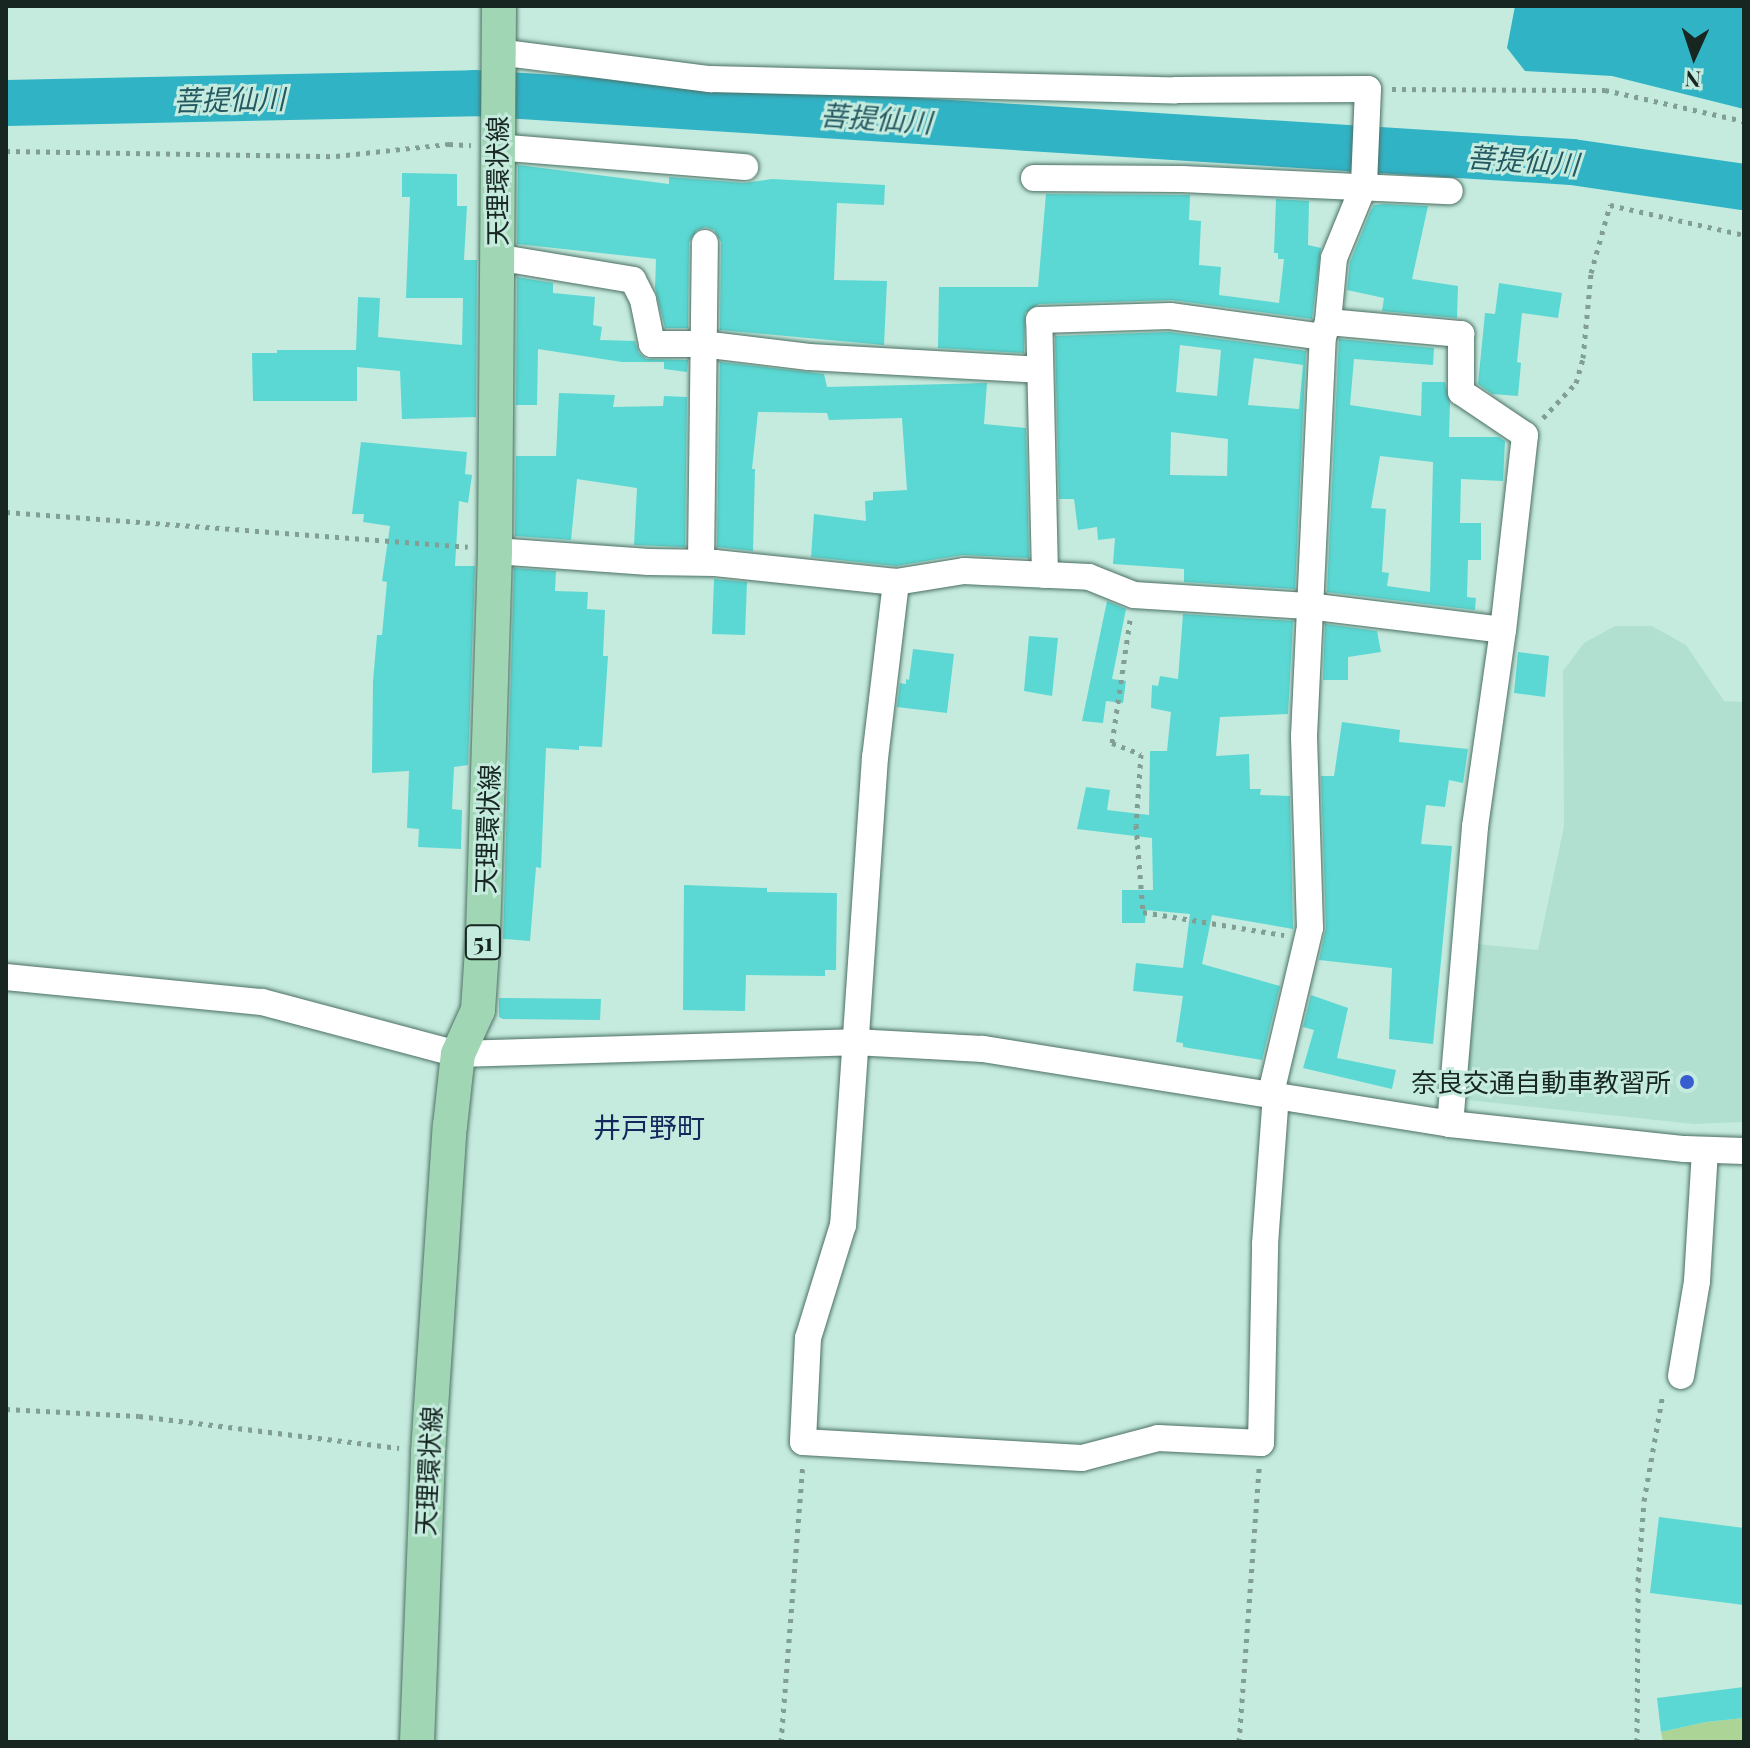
<!DOCTYPE html>
<meta charset="utf-8">
<style>
body{margin:0}
#map{position:relative;width:1750px;height:1748px;overflow:hidden;background:#c5ebde;font-family:"Playfair Display","Noto Sans JP",serif}
div>[style]{position:absolute}
[style*='--x']{left:calc(var(--x)*1px);top:calc(var(--y)*1px);width:calc(var(--w)*1px);rotate:calc(var(--a)*1deg)}
.built>*{inset:0;background:#b1e0d1}
.green>*{inset:0;background:#acd497}
.water>*{inset:0;background:#31b3c6}
.river>*{height:46px;margin:-23px;padding:0 23px;transform-origin:23px;border-radius:23px;background:#31b3c6}
.building>*{inset:0;background:#5bd8d3}
.path>*{height:5px;margin-top:-2.5px;transform-origin:0;background:repeating-linear-gradient(90deg,#829f95 0 4px,transparent 0 10px)}
.roads{filter:drop-shadow(0 0 2px #4d7065) drop-shadow(0 0 2px #4d7065)}
.minor>*{height:26px;margin:-13px;padding:0 13px;transform-origin:13px;border-radius:13px;background:#fff}
.major>*{height:34px;margin:-17px;padding:0 17px;transform-origin:17px;border-radius:17px;background:#a0d6b3}
.dots>*{width:22px;height:22px;translate:-50% -50%;box-sizing:border-box;border:4px solid #c5ebde;border-radius:50%}
span{translate:-50% -50%;white-space:nowrap;text-align:center;line-height:1.15;-webkit-text-stroke:6px #c5ebde;paint-order:stroke}
.shield-label span{padding:2px 6px;background:#c5ebde;border:2px solid;border-radius:6px;-webkit-text-stroke-width:0}
.shield-label{font-size:24px;color:#172621;font-weight:700}
.street-label{font-size:26px;color:#172621}
.poi-label{font-size:26px;color:#172621}
.right{translate:-100% -50%;text-align:right}
.water-label{font-size:28px;color:#255962;font-style:italic}
.neighbourhood-label{font-size:28px;color:#14275d}
.frame{position:absolute;inset:0;border:8px solid #172621;pointer-events:none}
.north{position:absolute;left:1654px;top:16px;width:80px;height:80px;-webkit-text-stroke:6px #c5ebde;paint-order:stroke;rotate:183deg;font-size:22px;font-weight:700;line-height:32px;text-align:center;color:#172621}
.north::after{content:'';display:block;margin:auto;width:28px;height:36px;background:#172621;clip-path:polygon(50% 0,100% 100%,50% 72%,0 100%)}
</style>
<div id="map">
<div class="built">
<div style="clip-path:polygon(1615px 626px,1652px 626px,1686px 645px,1724px 701px,1744px 702px,1744px 1122px,1694px 1124px,1457px 1099px,1477px 944px,1538px 950px,1564px 826px,1563px 671px,1584px 643px)"></div>
</div>
<div class="green">
<div style="clip-path:polygon(1744px 1718px,1744px 1742px,1663px 1742px,1661px 1732px,1706px 1722px)"></div>
</div>
<div class="water">
<div style="clip-path:polygon(1515px 6px,1744px 6px,1744px 109px,1612px 76px,1525px 71px,1507px 48px)"></div>
</div>
<div class="river">
<div style="--x:6;--y:103;--w:468;--a:-1.2"></div>
<div style="--x:474;--y:93;--w:1100;--a:3.6"></div>
<div style="--x:1572;--y:162;--w:174;--a:8.3"></div>
</div>
<div class="building">
<div style="clip-path:polygon(518px 165px,669px 184px,669px 177px,744px 183px,772px 179px,885px 185px,884px 205px,837px 203px,834px 280px,887px 281px,884px 345px,720px 330px,721px 242px,714px 230px,706px 227px,697px 230px,689px 242px,688px 328px,665px 328px,655px 288px,656px 259px,517px 244px)"></div>
<div style="clip-path:polygon(402px 173px,457px 174px,457px 206px,467px 206px,464px 260px,477px 260px,476px 417px,402px 419px,400px 371px,357px 367px,357px 401px,253px 401px,252px 353px,277px 353px,277px 350px,356px 350px,358px 297px,380px 298px,378px 337px,462px 345px,463px 298px,406px 298px,410px 197px,402px 197px)"></div>
<div style="clip-path:polygon(1046px 194px,1190px 195px,1189px 220px,1201px 221px,1199px 265px,1221px 267px,1219px 295px,1279px 303px,1284px 259px,1278px 259px,1278px 253px,1274px 253px,1276px 199px,1309px 201px,1308px 245px,1321px 248px,1312px 319px,1172px 300px,1039px 304px,1025px 313px,1024px 353px,938px 348px,939px 287px,1038px 287px)"></div>
<div style="clip-path:polygon(1384px 204px,1428px 206px,1412px 279px,1458px 286px,1457px 318px,1382px 311px,1384px 298px,1347px 290px,1350px 262px,1371px 210px,1374px 205px)"></div>
<div style="clip-path:polygon(517px 277px,553px 283px,553px 293px,595px 297px,593px 325px,602px 327px,600px 340px,635px 341px,639px 353px,646px 359px,688px 360px,687px 372px,664px 369px,664px 362px,622px 362px,538px 349px,537px 405px,516px 405px)"></div>
<div style="clip-path:polygon(1499px 283px,1562px 293px,1558px 318px,1522px 313px,1517px 362px,1521px 363px,1518px 396px,1492px 394px,1478px 384px,1485px 313px,1495px 314px)"></div>
<div style="clip-path:polygon(evenodd,1169px 332px,1306px 351px,1295px 589px,1184px 582px,1184px 569px,1113px 564px,1115px 538px,1098px 540px,1097px 527px,1078px 530px,1074px 499px,1059px 499px,1055px 336px,1169px 332px,1180px 345px,1221px 350px,1217px 396px,1176px 392px,1180px 345px,1169px 332px,1254px 358px,1303px 365px,1299px 409px,1248px 405px,1254px 358px,1169px 332px,1171px 432px,1228px 439px,1227px 476px,1170px 475px,1171px 432px)"></div>
<div style="clip-path:polygon(evenodd,1339px 339px,1434px 348px,1433px 365px,1354px 359px,1350px 405px,1421px 416px,1422px 382px,1445px 382px,1450px 403px,1449px 437px,1499px 437px,1505px 441px,1503px 481px,1461px 479px,1460px 523px,1481px 523px,1481px 560px,1468px 560px,1467px 597px,1476px 598px,1475px 610px,1327px 592px,1339px 339px,1380px 456px,1433px 462px,1430px 592px,1387px 586px,1389px 573px,1382px 572px,1386px 509px,1371px 508px,1380px 456px)"></div>
<div style="clip-path:polygon(720px 362px,824px 374px,827px 387px,987px 383px,984px 424px,1026px 428px,1029px 558px,962px 555px,896px 566px,811px 557px,814px 514px,866px 521px,865px 501px,873px 500px,873px 492px,907px 490px,902px 418px,829px 420px,827px 413px,758px 412px,752px 469px,755px 469px,753px 551px,717px 547px)"></div>
<div style="clip-path:polygon(559px 393px,615px 395px,613px 407px,663px 406px,664px 396px,687px 397px,685px 547px,634px 545px,637px 488px,577px 479px,571px 540px,515px 536px,516px 456px,556px 456px)"></div>
<div style="clip-path:polygon(361px 442px,467px 452px,465px 474px,472px 475px,468px 503px,459px 501px,455px 566px,475px 566px,468px 765px,454px 767px,452px 809px,462px 810px,461px 849px,418px 847px,419px 829px,407px 828px,409px 771px,372px 773px,373px 681px,377px 635px,382px 635px,387px 582px,382px 581px,390px 526px,363px 522px,364px 514px,352px 514px)"></div>
<div style="clip-path:polygon(514px 568px,556px 571px,555px 591px,588px 592px,587px 609px,605px 610px,603px 656px,608px 656px,602px 747px,579px 746px,579px 750px,546px 748px,541px 868px,536px 867px,530px 941px,503px 939px)"></div>
<div style="clip-path:polygon(714px 579px,747px 582px,745px 635px,712px 634px)"></div>
<div style="clip-path:polygon(1107px 601px,1126px 609px,1112px 679px,1126px 681px,1123px 703px,1106px 701px,1103px 723px,1082px 721px)"></div>
<div style="clip-path:polygon(1183px 614px,1293px 621px,1288px 714px,1220px 717px,1216px 756px,1249px 754px,1250px 789px,1261px 789px,1260px 795px,1290px 796px,1293px 929px,1212px 915px,1202px 964px,1280px 986px,1262px 1060px,1183px 1047px,1183px 1043px,1176px 1042px,1183px 996px,1133px 991px,1136px 963px,1183px 968px,1190px 914px,1146px 910px,1145px 923px,1122px 923px,1122px 890px,1153px 890px,1152px 838px,1077px 829px,1086px 787px,1110px 790px,1107px 810px,1149px 815px,1150px 751px,1167px 751px,1171px 712px,1151px 708px,1152px 685px,1158px 686px,1160px 676px,1178px 679px)"></div>
<div style="clip-path:polygon(1325px 624px,1377px 631px,1381px 652px,1348px 657px,1348px 680px,1323px 680px)"></div>
<div style="clip-path:polygon(1029px 636px,1058px 638px,1052px 696px,1024px 691px)"></div>
<div style="clip-path:polygon(913px 649px,954px 654px,947px 713px,897px 707px,900px 683px,906px 684px,906px 679px,909px 680px)"></div>
<div style="clip-path:polygon(1518px 652px,1549px 656px,1545px 697px,1514px 693px)"></div>
<div style="clip-path:polygon(1342px 722px,1400px 730px,1399px 742px,1468px 749px,1463px 783px,1449px 780px,1445px 807px,1426px 805px,1421px 844px,1452px 846px,1433px 1044px,1389px 1039px,1392px 968px,1319px 960px,1326px 928px,1321px 776px,1334px 776px)"></div>
<div style="clip-path:polygon(684px 885px,767px 888px,767px 892px,837px 893px,836px 970px,825px 970px,825px 976px,746px 975px,745px 1011px,683px 1010px)"></div>
<div style="clip-path:polygon(1311px 995px,1348px 1008px,1337px 1058px,1396px 1070px,1392px 1089px,1303px 1068px,1314px 1030px,1303px 1027px)"></div>
<div style="clip-path:polygon(499px 998px,601px 999px,600px 1020px,503px 1019px,499px 1017px)"></div>
<div style="clip-path:polygon(1659px 1517px,1744px 1528px,1744px 1605px,1650px 1593px)"></div>
<div style="clip-path:polygon(1744px 1687px,1744px 1718px,1706px 1722px,1661px 1732px,1657px 1698px)"></div>
</div>
<div class="path">
<div style="--x:1392;--y:89;--w:213;--a:0.3"></div>
<div style="--x:1605;--y:90;--w:142;--a:12.6"></div>
<div style="--x:6;--y:151;--w:330;--a:0.9"></div>
<div style="--x:336;--y:156;--w:114;--a:-6.1"></div>
<div style="--x:449;--y:144;--w:22;--a:3"></div>
<div style="--x:1543;--y:418;--w:48;--a:-46.7"></div>
<div style="--x:1576;--y:383;--w:26;--a:-74"></div>
<div style="--x:1583;--y:358;--w:85;--a:-84.6"></div>
<div style="--x:1591;--y:273;--w:71;--a:-74.4"></div>
<div style="--x:1610;--y:205;--w:137;--a:12.6"></div>
<div style="--x:6;--y:512;--w:463;--a:4.3"></div>
<div style="--x:1130;--y:620;--w:124;--a:98.3"></div>
<div style="--x:1112;--y:743;--w:31;--a:21"></div>
<div style="--x:1141;--y:754;--w:71;--a:94"></div>
<div style="--x:1136;--y:825;--w:87;--a:85.4"></div>
<div style="--x:1143;--y:912;--w:143;--a:9.3"></div>
<div style="--x:6;--y:1409;--w:133;--a:3"></div>
<div style="--x:139;--y:1416;--w:262;--a:7"></div>
<div style="--x:781;--y:1742;--w:279;--a:-85.5"></div>
<div style="--x:1239;--y:1742;--w:275;--a:-85.8"></div>
<div style="--x:1637;--y:1742;--w:161;--a:-89.6"></div>
<div style="--x:1638;--y:1581;--w:80;--a:-85.7"></div>
<div style="--x:1644;--y:1501;--w:110;--a:-80"></div>
</div>
<div class="roads">
<div class="minor">
<div style="--x:498;--y:52;--w:214;--a:7.3"></div>
<div style="--x:710;--y:79;--w:466;--a:1.4"></div>
<div style="--x:1176;--y:90;--w:192;--a:-0.3"></div>
<div style="--x:1368;--y:89;--w:96;--a:92.4"></div>
<div style="--x:1364;--y:185;--w:79;--a:112.3"></div>
<div style="--x:1334;--y:258;--w:64;--a:95.4"></div>
<div style="--x:496;--y:147;--w:250;--a:4.6"></div>
<div style="--x:1034;--y:178;--w:148;--a:0.4"></div>
<div style="--x:1182;--y:179;--w:268;--a:2.6"></div>
<div style="--x:496;--y:257;--w:139;--a:9.5"></div>
<div style="--x:633;--y:280;--w:22;--a:63"></div>
<div style="--x:643;--y:300;--w:45;--a:78.4"></div>
<div style="--x:652;--y:344;--w:50;--a:0"></div>
<div style="--x:702;--y:344;--w:108;--a:6.9"></div>
<div style="--x:809;--y:357;--w:230;--a:3.2"></div>
<div style="--x:495;--y:551;--w:154;--a:4.1"></div>
<div style="--x:649;--y:562;--w:66;--a:0.9"></div>
<div style="--x:715;--y:563;--w:182;--a:6"></div>
<div style="--x:896;--y:582;--w:69;--a:-9.2"></div>
<div style="--x:964;--y:571;--w:125;--a:2.7"></div>
<div style="--x:1089;--y:577;--w:48;--a:21.8"></div>
<div style="--x:1134;--y:595;--w:174;--a:3.6"></div>
<div style="--x:1308;--y:606;--w:196;--a:7"></div>
<div style="--x:701;--y:562;--w:319;--a:-89.3"></div>
<div style="--x:1045;--y:575;--w:255;--a:-91.3"></div>
<div style="--x:1039;--y:320;--w:131;--a:-1.7"></div>
<div style="--x:1170;--y:316;--w:154;--a:7.8"></div>
<div style="--x:896;--y:582;--w:176;--a:96.8"></div>
<div style="--x:875;--y:757;--w:469;--a:93.9"></div>
<div style="--x:843;--y:1225;--w:118;--a:107.2"></div>
<div style="--x:808;--y:1338;--w:104;--a:92.8"></div>
<div style="--x:803;--y:1442;--w:279;--a:3.3"></div>
<div style="--x:1082;--y:1458;--w:79;--a:-14.7"></div>
<div style="--x:1158;--y:1438;--w:103;--a:2.8"></div>
<div style="--x:1261;--y:1443;--w:199;--a:-88.8"></div>
<div style="--x:1265;--y:1244;--w:150;--a:-85.8"></div>
<div style="--x:6;--y:977;--w:257;--a:5.6"></div>
<div style="--x:262;--y:1002;--w:203;--a:14.9"></div>
<div style="--x:458;--y:1054;--w:396;--a:-1.7"></div>
<div style="--x:854;--y:1042;--w:129;--a:3.1"></div>
<div style="--x:983;--y:1049;--w:473;--a:9.1"></div>
<div style="--x:1450;--y:1124;--w:236;--a:6.1"></div>
<div style="--x:1685;--y:1149;--w:59;--a:1.9"></div>
<div style="--x:1271;--y:1093;--w:170;--a:-76.7"></div>
<div style="--x:1310;--y:928;--w:192;--a:-91.8"></div>
<div style="--x:1304;--y:736;--w:399;--a:-87.3"></div>
<div style="--x:1323;--y:337;--w:16;--a:-72"></div>
<div style="--x:1328;--y:322;--w:134;--a:5.2"></div>
<div style="--x:1461;--y:334;--w:58;--a:90"></div>
<div style="--x:1461;--y:392;--w:77;--a:33.9"></div>
<div style="--x:1525;--y:435;--w:196;--a:96.4"></div>
<div style="--x:1503;--y:630;--w:199;--a:98.1"></div>
<div style="--x:1475;--y:827;--w:298;--a:94.8"></div>
<div style="--x:1681;--y:1376;--w:96;--a:-80.4"></div>
<div style="--x:1697;--y:1281;--w:131;--a:-86.5"></div>
</div>
<div class="major">
<div style="--x:417;--y:1742;--w:289;--a:-87.8"></div>
<div style="--x:428;--y:1453;--w:328;--a:-86.2"></div>
<div style="--x:450;--y:1126;--w:72;--a:-83.7"></div>
<div style="--x:458;--y:1054;--w:48;--a:-65.6"></div>
<div style="--x:478;--y:1010;--w:76;--a:-86.2"></div>
<div style="--x:483;--y:934;--w:383;--a:-88.2"></div>
<div style="--x:495;--y:551;--w:545;--a:-89.58"></div>
</div>
</div>
<div class="dots">
<div style="left:1687px;top:1082px;background:#365ecf"></div>
</div>
<div class="shield-label">
<span style="left:483px;top:942px">51</span>
</div>
<div class="street-label">
<span style="left:497px;top:181px;rotate:-90deg">天理環状線</span>
<span style="left:487px;top:829px;rotate:-88deg">天理環状線</span>
<span style="left:428px;top:1471px;rotate:-87deg">天理環状線</span>
</div>
<div class="poi-label">
<span class="right" style="left:1671px;top:1082px">奈良交通自動車教習所</span>
</div>
<div class="water-label">
<span style="left:229px;top:99px;rotate:-1deg">菩提仙川</span>
<span style="left:876px;top:118px;rotate:4deg">菩提仙川</span>
<span style="left:1523px;top:160px;rotate:4deg">菩提仙川</span>
</div>
<div class="neighbourhood-label">
<span style="left:649px;top:1127px">井戸野町</span>
</div>
<div class="frame"></div>
<div class="north">N</div>
</div>
